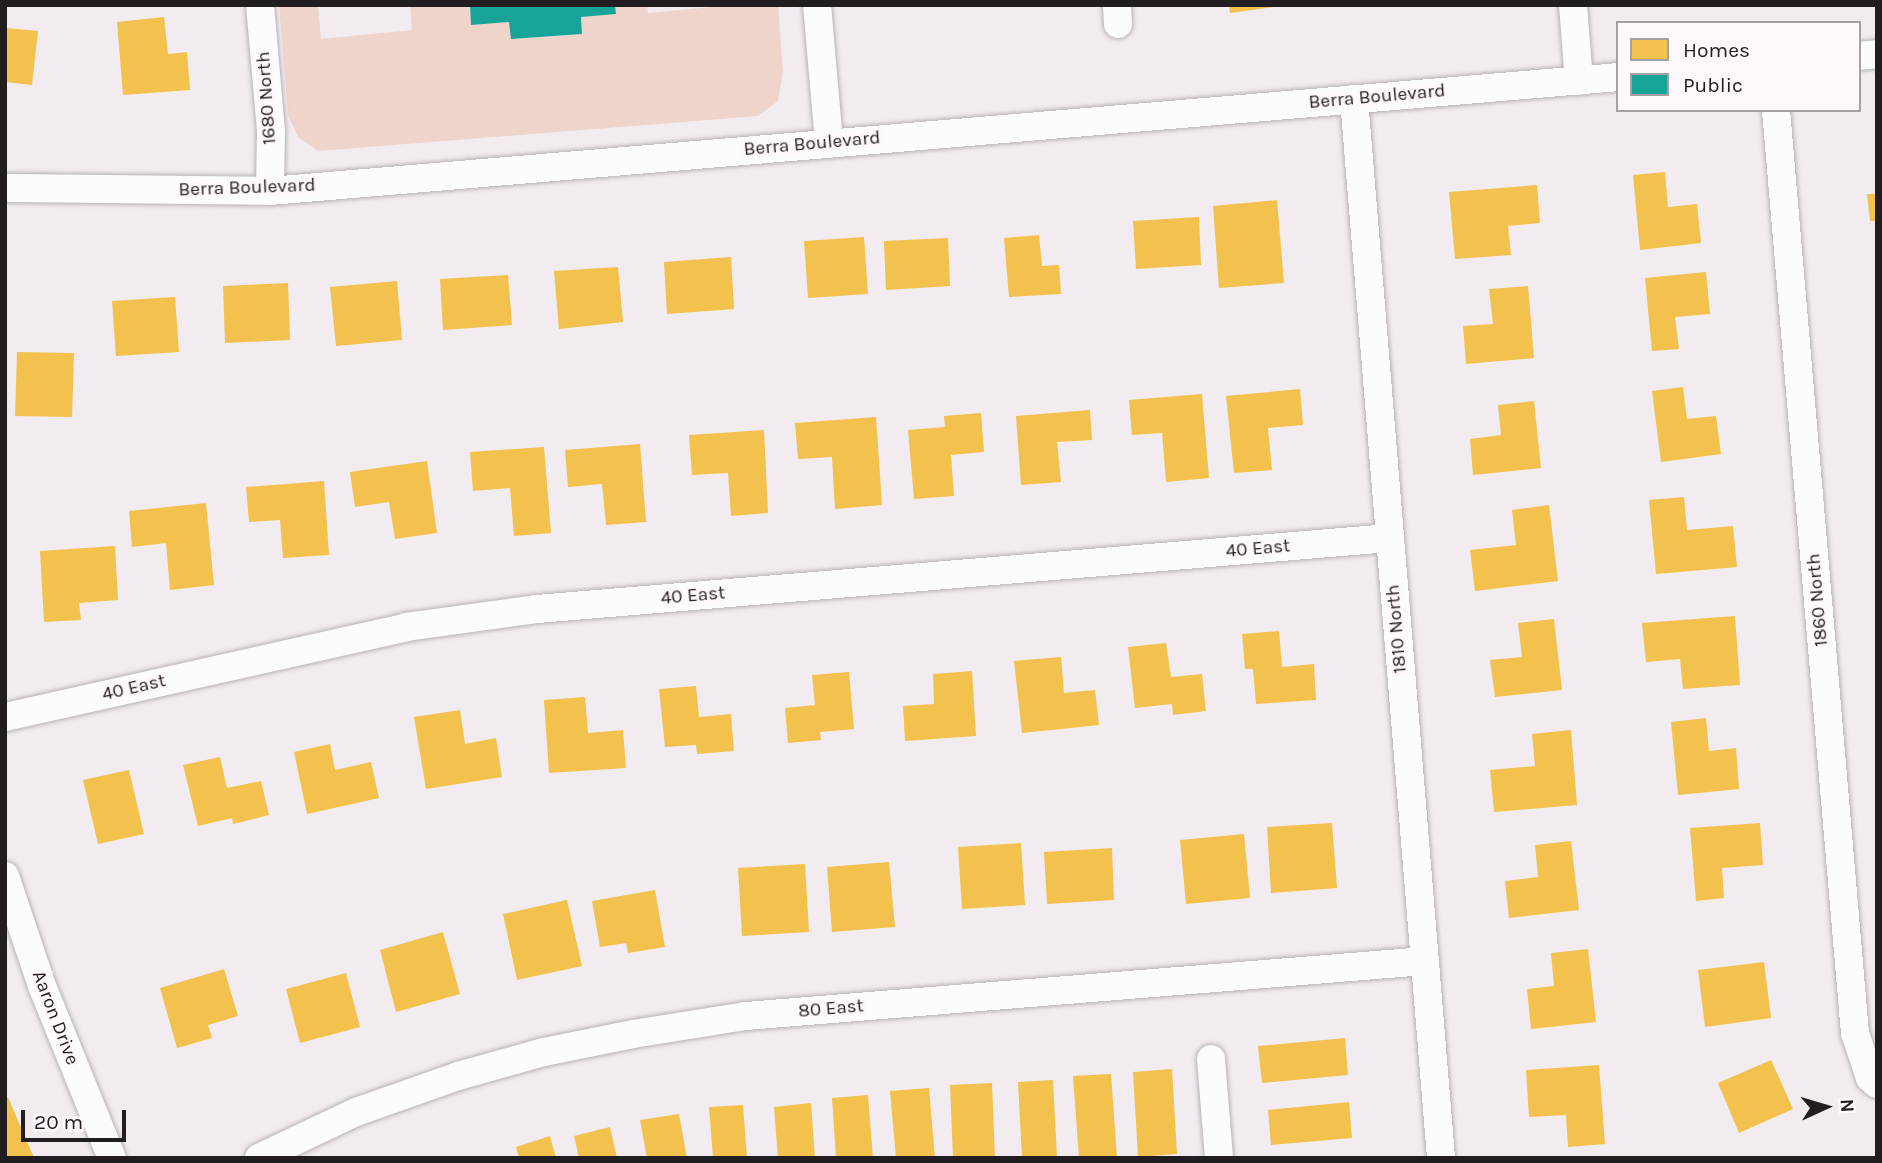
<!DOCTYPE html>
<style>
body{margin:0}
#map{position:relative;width:1882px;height:1163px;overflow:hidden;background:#f2ecf0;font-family:Karla,sans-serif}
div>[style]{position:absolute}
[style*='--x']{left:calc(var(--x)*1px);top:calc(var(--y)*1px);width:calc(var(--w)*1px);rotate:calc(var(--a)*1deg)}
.green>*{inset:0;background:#efd4cb}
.homes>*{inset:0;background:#f2c14e}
.public>*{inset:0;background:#17a398}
.roads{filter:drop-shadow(0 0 2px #b7b2b6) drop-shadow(0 0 2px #b7b2b6)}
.minor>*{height:28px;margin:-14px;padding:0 14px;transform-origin:14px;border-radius:14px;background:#fdfcfd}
span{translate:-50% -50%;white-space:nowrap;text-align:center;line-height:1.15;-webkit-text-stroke:7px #fef8fc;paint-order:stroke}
.street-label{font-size:19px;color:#221d20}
.frame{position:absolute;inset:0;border:7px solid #221d20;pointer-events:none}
.legend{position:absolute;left:1616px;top:21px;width:245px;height:91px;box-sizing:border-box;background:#fef8fc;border:2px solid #a6a0a4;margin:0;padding:9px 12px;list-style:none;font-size:21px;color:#221d20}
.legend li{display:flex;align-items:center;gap:14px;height:35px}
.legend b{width:35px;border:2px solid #a6a0a4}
.north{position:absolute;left:1791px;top:1072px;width:70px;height:70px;-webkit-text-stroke:5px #fef8fc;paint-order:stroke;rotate:86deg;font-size:19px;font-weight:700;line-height:28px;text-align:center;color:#221d20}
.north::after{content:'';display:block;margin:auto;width:24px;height:32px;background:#221d20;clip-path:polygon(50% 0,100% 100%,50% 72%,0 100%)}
.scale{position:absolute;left:21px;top:1110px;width:105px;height:32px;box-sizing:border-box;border:4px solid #221d20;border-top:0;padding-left:9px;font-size:21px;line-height:24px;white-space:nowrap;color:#221d20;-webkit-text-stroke:5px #fef8fc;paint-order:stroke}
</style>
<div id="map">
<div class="green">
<div style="clip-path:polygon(279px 5px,318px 5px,321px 39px,412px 30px,410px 5px,470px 5px,471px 25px,509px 22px,511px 39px,582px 34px,581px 17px,616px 13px,615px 5px,647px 5px,648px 13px,733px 5px,778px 5px,783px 72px,778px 101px,758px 116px,318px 151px,298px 137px,288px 115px)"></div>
</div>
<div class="homes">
<div style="clip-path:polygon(1229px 5px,1274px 5px,1274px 7px,1230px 13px)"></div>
<div style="clip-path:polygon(164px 17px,168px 54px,187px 52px,190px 90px,123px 95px,117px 22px)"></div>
<div style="clip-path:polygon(5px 28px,38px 31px,32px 85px,5px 82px)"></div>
<div style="clip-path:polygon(1665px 172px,1668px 207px,1697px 204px,1701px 243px,1640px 250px,1633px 175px)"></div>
<div style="clip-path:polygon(1537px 185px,1540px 223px,1508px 226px,1511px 255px,1455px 259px,1449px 192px)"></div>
<div style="clip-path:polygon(1867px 194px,1877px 194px,1877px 221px,1870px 221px)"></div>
<div style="clip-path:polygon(1277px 200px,1284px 283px,1219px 288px,1213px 206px)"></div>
<div style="clip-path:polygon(1199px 217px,1201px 265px,1136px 269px,1133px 221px)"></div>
<div style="clip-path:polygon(1039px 235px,1042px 266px,1059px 265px,1061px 294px,1009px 297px,1004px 238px)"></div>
<div style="clip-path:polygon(864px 237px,868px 294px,808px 298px,804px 241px)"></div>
<div style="clip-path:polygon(948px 238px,950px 286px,886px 290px,884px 241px)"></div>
<div style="clip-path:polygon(731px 257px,734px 309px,667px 314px,664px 262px)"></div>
<div style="clip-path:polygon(618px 267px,623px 322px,559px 329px,554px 271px)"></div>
<div style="clip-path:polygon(1706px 272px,1710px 314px,1675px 317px,1679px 349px,1652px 351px,1645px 278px)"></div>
<div style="clip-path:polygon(508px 275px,512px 325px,443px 330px,440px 279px)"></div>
<div style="clip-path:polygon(397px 281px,402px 340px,336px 346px,330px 287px)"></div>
<div style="clip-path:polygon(288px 283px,290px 340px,225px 343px,223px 286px)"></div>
<div style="clip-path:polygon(1528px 286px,1534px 358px,1466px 364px,1463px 326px,1493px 324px,1489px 289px)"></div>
<div style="clip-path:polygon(175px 297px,179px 352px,116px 356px,112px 301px)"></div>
<div style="clip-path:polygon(17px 352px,74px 353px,72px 417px,15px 416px)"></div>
<div style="clip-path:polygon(1683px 387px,1687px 419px,1716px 416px,1721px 454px,1661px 462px,1652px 391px)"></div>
<div style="clip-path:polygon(1300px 389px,1303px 425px,1268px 428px,1272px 470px,1234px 473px,1226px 396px)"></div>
<div style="clip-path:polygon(1202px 394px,1209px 478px,1166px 482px,1162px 433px,1132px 435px,1129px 400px)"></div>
<div style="clip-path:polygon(1534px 401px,1541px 468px,1473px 475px,1470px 439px,1501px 435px,1498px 405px)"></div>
<div style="clip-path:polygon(1090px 410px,1092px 440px,1057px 442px,1061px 482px,1021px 485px,1016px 416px)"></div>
<div style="clip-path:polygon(981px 413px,984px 452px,951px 455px,954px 496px,914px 499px,908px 430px,945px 427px,944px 416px)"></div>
<div style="clip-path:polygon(876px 417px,882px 505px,835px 509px,832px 457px,798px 459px,795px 423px)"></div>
<div style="clip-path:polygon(764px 430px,768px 513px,731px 516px,728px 473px,692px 475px,689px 435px)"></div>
<div style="clip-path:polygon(640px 444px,646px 522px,606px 525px,602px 484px,568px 487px,565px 450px)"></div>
<div style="clip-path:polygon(544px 447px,551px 533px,514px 536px,510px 488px,473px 491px,470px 452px)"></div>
<div style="clip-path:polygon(427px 461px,437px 533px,395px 539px,389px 502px,355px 507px,350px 472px)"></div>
<div style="clip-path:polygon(324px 481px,329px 555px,283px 558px,280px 520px,249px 522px,246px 487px)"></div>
<div style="clip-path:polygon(1684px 497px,1687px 530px,1733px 526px,1737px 567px,1656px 574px,1649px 500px)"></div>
<div style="clip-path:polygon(206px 503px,214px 585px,170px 590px,166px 543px,132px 547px,129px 511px)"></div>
<div style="clip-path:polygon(1549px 505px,1558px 581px,1475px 591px,1470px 550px,1516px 545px,1512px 510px)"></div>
<div style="clip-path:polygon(115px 546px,118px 600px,79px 603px,81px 620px,44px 622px,40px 551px)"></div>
<div style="clip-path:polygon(1735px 616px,1740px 685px,1683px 689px,1680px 659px,1646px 662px,1642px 623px)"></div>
<div style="clip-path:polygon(1554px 619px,1562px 690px,1495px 697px,1490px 660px,1522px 657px,1518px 623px)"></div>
<div style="clip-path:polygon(1279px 631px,1282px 667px,1314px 664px,1316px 700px,1256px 704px,1253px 669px,1245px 669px,1242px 634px)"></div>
<div style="clip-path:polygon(1166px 643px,1171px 677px,1202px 674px,1206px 711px,1173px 715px,1172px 704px,1135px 708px,1128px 647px)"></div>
<div style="clip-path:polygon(1061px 657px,1064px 693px,1095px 690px,1099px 725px,1022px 733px,1014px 661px)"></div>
<div style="clip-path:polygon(972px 671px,976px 736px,905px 741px,903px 706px,934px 704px,933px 674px)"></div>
<div style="clip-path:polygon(849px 672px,854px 729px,820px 732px,821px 740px,788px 743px,785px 708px,815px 705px,812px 675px)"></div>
<div style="clip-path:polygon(696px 686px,699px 717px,731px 714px,734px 751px,697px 754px,696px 745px,665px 747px,659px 689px)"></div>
<div style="clip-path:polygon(585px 697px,588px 733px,623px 730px,626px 768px,549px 773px,544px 700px)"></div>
<div style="clip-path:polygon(460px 710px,465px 744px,496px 738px,502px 777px,426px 789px,414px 717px)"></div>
<div style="clip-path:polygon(1706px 718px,1709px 751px,1736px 748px,1739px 789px,1678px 795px,1671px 722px)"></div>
<div style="clip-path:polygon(1571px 730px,1577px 805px,1494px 812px,1490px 770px,1535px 766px,1532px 734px)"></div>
<div style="clip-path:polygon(330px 744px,335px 770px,371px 762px,379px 798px,307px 814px,294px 752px)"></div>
<div style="clip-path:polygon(220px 757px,227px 788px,261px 781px,269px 815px,233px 824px,232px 818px,198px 826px,183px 765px)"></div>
<div style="clip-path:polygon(129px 770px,144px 834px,98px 844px,83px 780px)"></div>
<div style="clip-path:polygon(1332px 823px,1337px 888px,1271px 893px,1267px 827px)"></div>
<div style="clip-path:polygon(1760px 823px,1763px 865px,1722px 868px,1724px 898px,1696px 901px,1690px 828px)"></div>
<div style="clip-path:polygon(1244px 834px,1250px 898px,1186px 904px,1180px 840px)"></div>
<div style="clip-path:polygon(1571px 841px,1579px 910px,1509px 918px,1505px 881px,1538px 877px,1535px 845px)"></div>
<div style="clip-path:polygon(1021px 843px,1025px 905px,962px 909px,958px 847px)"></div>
<div style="clip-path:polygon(1112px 848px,1114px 900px,1047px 904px,1044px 852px)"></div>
<div style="clip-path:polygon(889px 862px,895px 927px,832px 932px,827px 867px)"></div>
<div style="clip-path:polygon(805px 864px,809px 932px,742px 936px,738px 868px)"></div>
<div style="clip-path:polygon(655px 890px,665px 947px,628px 953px,626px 943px,600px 947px,592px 901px)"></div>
<div style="clip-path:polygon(567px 900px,582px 966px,517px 980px,503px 914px)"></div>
<div style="clip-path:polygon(443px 932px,460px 994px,396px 1012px,380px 950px)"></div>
<div style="clip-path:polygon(1588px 949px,1596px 1022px,1531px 1029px,1527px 989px,1554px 986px,1551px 953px)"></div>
<div style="clip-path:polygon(1764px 962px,1771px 1018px,1705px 1027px,1698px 970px)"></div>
<div style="clip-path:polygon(224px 969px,238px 1016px,208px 1025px,212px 1038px,177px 1048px,160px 988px)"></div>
<div style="clip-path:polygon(346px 973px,360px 1027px,300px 1043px,286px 989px)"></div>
<div style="clip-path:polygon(1345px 1038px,1348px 1075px,1262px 1083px,1258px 1046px)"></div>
<div style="clip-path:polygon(1771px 1060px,1793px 1109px,1739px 1133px,1718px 1083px)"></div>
<div style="clip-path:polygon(1599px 1065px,1605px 1144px,1568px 1147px,1566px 1115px,1529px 1117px,1526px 1070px)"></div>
<div style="clip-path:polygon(1172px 1069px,1177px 1154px,1138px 1157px,1133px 1072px)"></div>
<div style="clip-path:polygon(1111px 1074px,1117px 1158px,1079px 1158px,1073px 1076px)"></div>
<div style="clip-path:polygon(1053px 1080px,1057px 1158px,1022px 1158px,1018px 1082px)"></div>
<div style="clip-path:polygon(992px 1083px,995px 1158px,953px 1158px,950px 1085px)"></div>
<div style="clip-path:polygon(929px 1088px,935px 1158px,896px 1158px,890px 1091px)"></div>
<div style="clip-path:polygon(868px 1095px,873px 1158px,836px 1158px,832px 1098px)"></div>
<div style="clip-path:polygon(8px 1097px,34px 1158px,5px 1158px,5px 1098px)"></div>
<div style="clip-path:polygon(1349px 1102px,1352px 1138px,1271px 1145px,1268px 1110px)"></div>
<div style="clip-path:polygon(811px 1103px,815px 1158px,778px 1158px,774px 1107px)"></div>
<div style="clip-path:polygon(743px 1105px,747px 1158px,713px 1158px,709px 1107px)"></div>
<div style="clip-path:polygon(679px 1114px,687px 1158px,647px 1158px,640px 1120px)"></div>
<div style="clip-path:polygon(610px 1127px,617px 1158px,579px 1158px,574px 1136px)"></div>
<div style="clip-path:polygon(550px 1136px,556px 1158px,519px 1158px,516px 1147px)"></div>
</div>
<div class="public">
<div style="clip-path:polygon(470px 5px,615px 5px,616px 14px,581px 17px,582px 34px,511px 39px,509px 22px,471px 25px)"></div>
</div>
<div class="roads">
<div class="minor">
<div style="--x:260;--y:5;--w:126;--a:85"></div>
<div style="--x:271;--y:131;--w:60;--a:91"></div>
<div style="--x:817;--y:5;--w:138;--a:85"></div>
<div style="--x:1117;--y:5;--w:19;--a:87"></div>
<div style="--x:1573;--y:5;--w:76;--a:85.5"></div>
<div style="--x:1859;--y:56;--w:18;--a:-6"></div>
<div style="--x:1354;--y:99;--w:1063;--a:85.3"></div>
<div style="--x:1776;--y:110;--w:926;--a:85.11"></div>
<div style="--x:1855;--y:1033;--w:47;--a:71.6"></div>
<div style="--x:1870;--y:1078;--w:9;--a:41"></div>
<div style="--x:5;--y:188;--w:265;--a:0.6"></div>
<div style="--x:270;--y:191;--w:1353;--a:-4.83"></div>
<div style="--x:5;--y:717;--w:411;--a:-12.6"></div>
<div style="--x:406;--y:627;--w:132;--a:-7.8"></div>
<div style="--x:537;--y:609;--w:856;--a:-4.76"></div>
<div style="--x:5;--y:876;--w:116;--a:71.4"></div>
<div style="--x:42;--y:986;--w:186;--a:67.9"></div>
<div style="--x:1211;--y:1059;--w:99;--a:85.4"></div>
<div style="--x:259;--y:1158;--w:107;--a:-25.4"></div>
<div style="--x:356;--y:1112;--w:108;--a:-19.4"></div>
<div style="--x:458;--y:1076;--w:89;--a:-15.6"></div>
<div style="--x:544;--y:1052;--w:91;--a:-11.4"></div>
<div style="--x:633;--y:1034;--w:114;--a:-9.1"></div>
<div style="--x:746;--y:1016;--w:681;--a:-4.63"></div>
</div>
</div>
<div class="street-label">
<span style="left:1377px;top:97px;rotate:-5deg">Berra Boulevard</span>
<span style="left:267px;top:98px;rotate:-94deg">1680 North</span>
<span style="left:812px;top:144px;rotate:-5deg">Berra Boulevard</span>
<span style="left:247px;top:188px;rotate:-2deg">Berra Boulevard</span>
<span style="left:1258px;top:549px;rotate:-5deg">40 East</span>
<span style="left:693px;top:596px;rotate:-5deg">40 East</span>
<span style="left:1818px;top:600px;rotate:-95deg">1860 North</span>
<span style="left:1397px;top:629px;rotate:-95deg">1810 North</span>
<span style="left:134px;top:688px;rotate:-13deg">40 East</span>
<span style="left:831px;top:1009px;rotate:-5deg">80 East</span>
<span style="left:55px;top:1018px;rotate:69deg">Aaron Drive</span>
</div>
<div class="frame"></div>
<ul class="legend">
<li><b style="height:19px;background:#f2c14e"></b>Homes</li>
<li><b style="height:19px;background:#17a398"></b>Public</li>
</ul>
<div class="north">N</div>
<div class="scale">20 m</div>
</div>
